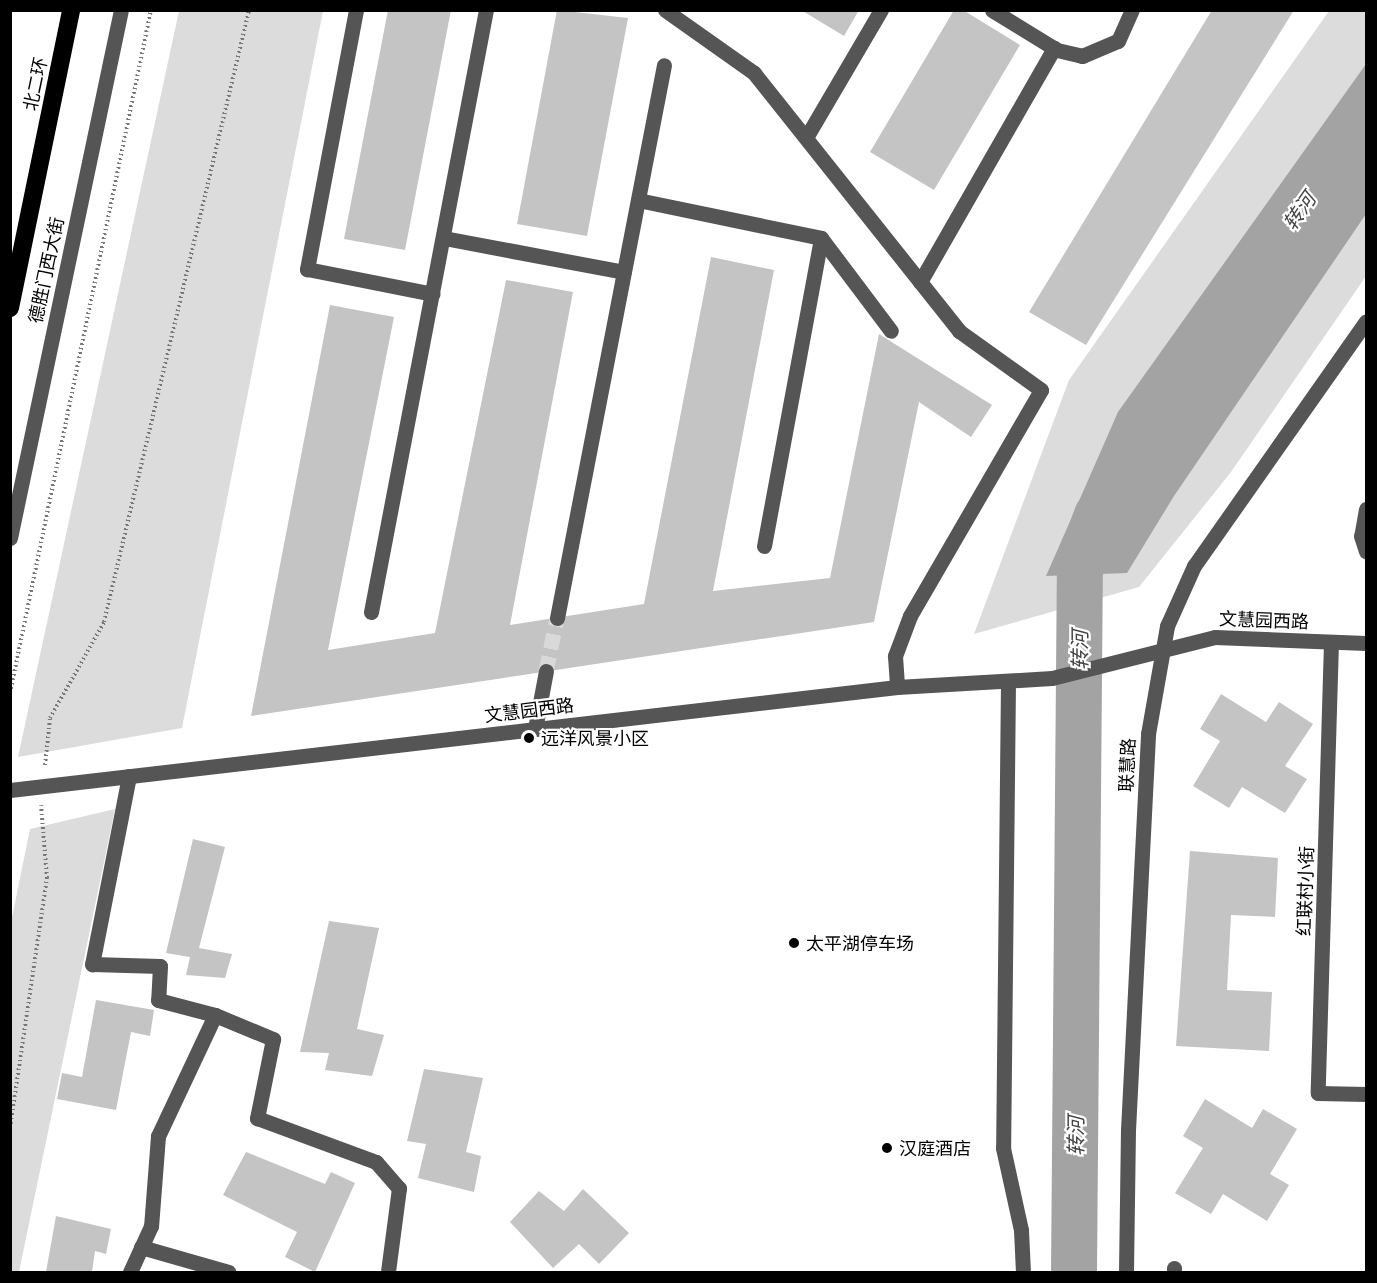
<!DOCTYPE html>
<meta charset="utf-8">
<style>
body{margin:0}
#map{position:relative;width:1377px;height:1283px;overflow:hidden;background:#fff;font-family:Commissioner,"Noto Sans SC",sans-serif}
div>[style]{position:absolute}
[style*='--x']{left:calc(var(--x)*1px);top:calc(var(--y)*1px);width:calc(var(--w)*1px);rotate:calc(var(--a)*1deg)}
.green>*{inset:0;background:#dcdcdc}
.water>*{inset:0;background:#a3a3a3}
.river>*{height:46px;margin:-23px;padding:0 23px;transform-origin:23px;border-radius:23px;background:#a3a3a3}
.building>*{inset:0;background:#c4c4c4}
.minor-tunnel>*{height:15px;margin-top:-7.5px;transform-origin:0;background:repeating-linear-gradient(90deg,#d9d9d9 0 15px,transparent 0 23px)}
.path>*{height:4px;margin-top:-2px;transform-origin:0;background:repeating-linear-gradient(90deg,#777 0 1.5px,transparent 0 4.5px)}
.minor>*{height:15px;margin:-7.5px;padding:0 7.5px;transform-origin:7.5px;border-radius:7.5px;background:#555}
.highway>*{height:18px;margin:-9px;padding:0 9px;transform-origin:9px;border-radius:9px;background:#000}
.dots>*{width:16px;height:16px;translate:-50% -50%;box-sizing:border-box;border:3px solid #fff;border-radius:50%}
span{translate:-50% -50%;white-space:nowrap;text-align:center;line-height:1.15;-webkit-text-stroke:4.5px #fff;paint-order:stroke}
.street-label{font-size:18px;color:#000}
.poi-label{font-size:18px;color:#000}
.left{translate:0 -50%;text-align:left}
.water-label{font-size:20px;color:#444;font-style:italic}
.frame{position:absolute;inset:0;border:12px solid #000;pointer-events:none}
</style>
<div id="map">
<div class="green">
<div style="clip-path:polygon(179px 11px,323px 11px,182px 728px,18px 757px)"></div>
<div style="clip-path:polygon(1329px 11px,1366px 11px,1366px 276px,1231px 472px,1139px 587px,974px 634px,1069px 380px)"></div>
<div style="clip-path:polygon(115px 809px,19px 1272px,11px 1272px,10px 927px,30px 829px)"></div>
</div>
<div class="water">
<div style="clip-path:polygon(1366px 64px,1366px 214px,1174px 496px,1127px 573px,1046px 576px,1118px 412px)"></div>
</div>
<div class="river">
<div style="--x:1074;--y:1272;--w:709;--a:-89.52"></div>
<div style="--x:1080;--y:563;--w:51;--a:-70.5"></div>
</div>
<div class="building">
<div style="clip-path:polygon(388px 10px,451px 10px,405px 250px,344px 239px)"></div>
<div style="clip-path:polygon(557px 10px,628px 18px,587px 236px,517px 224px)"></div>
<div style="clip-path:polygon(801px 10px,859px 10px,844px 36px)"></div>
<div style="clip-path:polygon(954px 10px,963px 10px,1020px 45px,934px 190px,870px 152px)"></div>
<div style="clip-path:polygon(1212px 10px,1294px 10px,1086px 345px,1029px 312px)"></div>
<div style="clip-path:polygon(711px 257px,774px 270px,713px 591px,830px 578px,879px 334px,992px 405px,971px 437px,919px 402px,874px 622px,251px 716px,330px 305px,394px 317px,328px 650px,435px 633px,506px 280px,573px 292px,510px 625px,644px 604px)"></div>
<div style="clip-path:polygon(1221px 694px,1266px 722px,1279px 702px,1313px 724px,1285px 766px,1307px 779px,1285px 813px,1242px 787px,1229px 808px,1193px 786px,1220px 741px,1200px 729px)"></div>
<div style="clip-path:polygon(193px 839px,225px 847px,199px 948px,232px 954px,225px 978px,186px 975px,190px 957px,166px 953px)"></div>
<div style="clip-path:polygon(1190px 851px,1278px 858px,1275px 917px,1231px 915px,1227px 990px,1272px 992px,1269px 1051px,1176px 1046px)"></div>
<div style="clip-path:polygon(329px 921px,379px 928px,357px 1029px,384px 1035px,372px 1076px,325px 1070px,329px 1053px,300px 1052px)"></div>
<div style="clip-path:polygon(96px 1000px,154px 1010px,150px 1036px,131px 1032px,116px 1110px,57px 1099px,62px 1073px,82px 1077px)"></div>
<div style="clip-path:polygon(424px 1069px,483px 1078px,466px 1152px,481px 1156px,474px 1192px,418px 1178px,426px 1144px,407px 1141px)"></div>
<div style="clip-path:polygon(1205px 1099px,1252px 1128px,1263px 1109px,1297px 1129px,1270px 1174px,1289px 1185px,1267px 1221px,1223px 1194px,1211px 1214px,1175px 1193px,1203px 1148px,1183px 1136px)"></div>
<div style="clip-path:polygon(246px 1152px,325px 1184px,331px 1172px,355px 1183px,315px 1272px,285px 1257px,297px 1232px,223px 1195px)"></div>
<div style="clip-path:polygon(583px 1189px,629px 1233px,599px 1264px,579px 1244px,553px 1268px,510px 1222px,539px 1191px,564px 1211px)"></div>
<div style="clip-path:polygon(56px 1216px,111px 1229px,106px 1254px,95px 1251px,92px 1272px,46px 1272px)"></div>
</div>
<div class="minor-tunnel">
<div style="--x:546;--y:671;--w:54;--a:-78.3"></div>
</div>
<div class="path">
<div style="--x:10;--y:693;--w:697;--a:-78.34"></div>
<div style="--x:45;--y:765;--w:47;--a:-83.9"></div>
<div style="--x:50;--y:718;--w:110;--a:-60.6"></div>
<div style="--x:104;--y:622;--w:629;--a:-76.67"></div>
<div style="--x:10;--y:1128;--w:253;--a:-81.6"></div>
<div style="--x:47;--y:878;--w:73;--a:-94.7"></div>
</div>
<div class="minor">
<div style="--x:356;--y:10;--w:264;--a:100.7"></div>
<div style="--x:307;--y:269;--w:128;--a:11.2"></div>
<div style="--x:665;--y:10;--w:109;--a:35.3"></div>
<div style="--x:754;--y:73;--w:330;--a:51.5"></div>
<div style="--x:959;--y:331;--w:101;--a:35.7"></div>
<div style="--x:1041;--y:390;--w:261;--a:120.1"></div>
<div style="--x:910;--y:616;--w:43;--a:110.6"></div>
<div style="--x:895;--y:656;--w:31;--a:86"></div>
<div style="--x:992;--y:10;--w:76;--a:31.6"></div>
<div style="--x:1057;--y:50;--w:26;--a:13"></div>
<div style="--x:1082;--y:56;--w:39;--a:-23"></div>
<div style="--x:1118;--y:41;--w:34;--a:-66"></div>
<div style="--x:807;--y:136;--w:146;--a:-59.6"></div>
<div style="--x:638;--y:200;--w:187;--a:11.7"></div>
<div style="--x:821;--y:238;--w:116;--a:53"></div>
<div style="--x:444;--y:238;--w:183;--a:10.7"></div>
<div style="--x:920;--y:282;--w:270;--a:-60.2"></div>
<div style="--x:1366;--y:509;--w:27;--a:100"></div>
<div style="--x:1361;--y:536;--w:16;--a:72"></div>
<div style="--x:10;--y:538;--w:540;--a:-78.13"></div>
<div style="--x:764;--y:546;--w:313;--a:-79.5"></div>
<div style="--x:371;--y:612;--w:613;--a:-79.19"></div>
<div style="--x:557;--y:618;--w:563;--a:-79.05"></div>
<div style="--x:1331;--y:642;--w:451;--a:91.7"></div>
<div style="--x:1318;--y:1093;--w:48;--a:1.2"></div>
<div style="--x:1008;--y:682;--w:466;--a:90.6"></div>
<div style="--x:1003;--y:1148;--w:84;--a:77.6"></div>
<div style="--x:1021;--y:1230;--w:42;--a:87.3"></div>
<div style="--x:535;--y:729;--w:59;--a:-79.3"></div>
<div style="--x:129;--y:776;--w:192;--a:101.1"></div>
<div style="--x:92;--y:964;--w:68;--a:1.7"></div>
<div style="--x:160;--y:966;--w:34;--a:93"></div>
<div style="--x:158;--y:1000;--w:59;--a:14.7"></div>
<div style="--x:215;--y:1015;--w:134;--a:115.2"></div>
<div style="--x:158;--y:1136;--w:90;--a:94.4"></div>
<div style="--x:151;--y:1226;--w:51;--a:114.5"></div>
<div style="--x:10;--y:790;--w:893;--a:-6.62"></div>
<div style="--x:897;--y:687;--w:155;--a:-3.3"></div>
<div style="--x:1052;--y:678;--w:168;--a:-14.1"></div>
<div style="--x:1215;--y:637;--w:151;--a:2.3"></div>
<div style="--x:215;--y:1015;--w:63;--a:22.5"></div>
<div style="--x:273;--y:1039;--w:81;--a:101.4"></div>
<div style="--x:257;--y:1118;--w:127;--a:20.3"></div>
<div style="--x:376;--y:1162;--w:35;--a:49"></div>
<div style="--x:399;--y:1188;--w:85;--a:97.5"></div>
<div style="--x:141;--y:1247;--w:91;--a:16"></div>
<div style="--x:1126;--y:1272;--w:142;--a:-89.2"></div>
<div style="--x:1128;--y:1130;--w:397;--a:-87.1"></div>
<div style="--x:1148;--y:734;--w:110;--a:-80"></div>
<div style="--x:1167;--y:626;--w:66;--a:-65.8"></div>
<div style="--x:1194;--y:566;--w:299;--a:-54.9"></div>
<div style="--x:1174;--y:1272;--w:4;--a:-90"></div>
</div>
<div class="highway">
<div style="--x:10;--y:308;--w:304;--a:-78.4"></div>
</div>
<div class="dots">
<div style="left:529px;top:738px;background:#000"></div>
<div style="left:794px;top:943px;background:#000"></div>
<div style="left:887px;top:1148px;background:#000"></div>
</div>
<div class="street-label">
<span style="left:35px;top:84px;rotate:-78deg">北二环</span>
<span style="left:46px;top:270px;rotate:-78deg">德胜门西大街</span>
<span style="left:1264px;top:620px;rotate:2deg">文慧园西路</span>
<span style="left:529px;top:710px;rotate:-7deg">文慧园西路</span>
<span style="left:1127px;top:765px;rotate:-87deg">联慧路</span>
<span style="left:1305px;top:891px;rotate:-88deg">红联村小街</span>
</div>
<div class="poi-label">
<span class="left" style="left:541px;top:738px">远洋风景小区</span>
<span class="left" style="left:806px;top:943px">太平湖停车场</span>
<span class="left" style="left:899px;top:1148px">汉庭酒店</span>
</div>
<div class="water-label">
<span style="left:1299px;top:211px;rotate:-55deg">转河</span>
<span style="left:1079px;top:650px;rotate:-90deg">转河</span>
<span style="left:1075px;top:1136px;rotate:-90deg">转河</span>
</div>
<div class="frame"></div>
</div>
